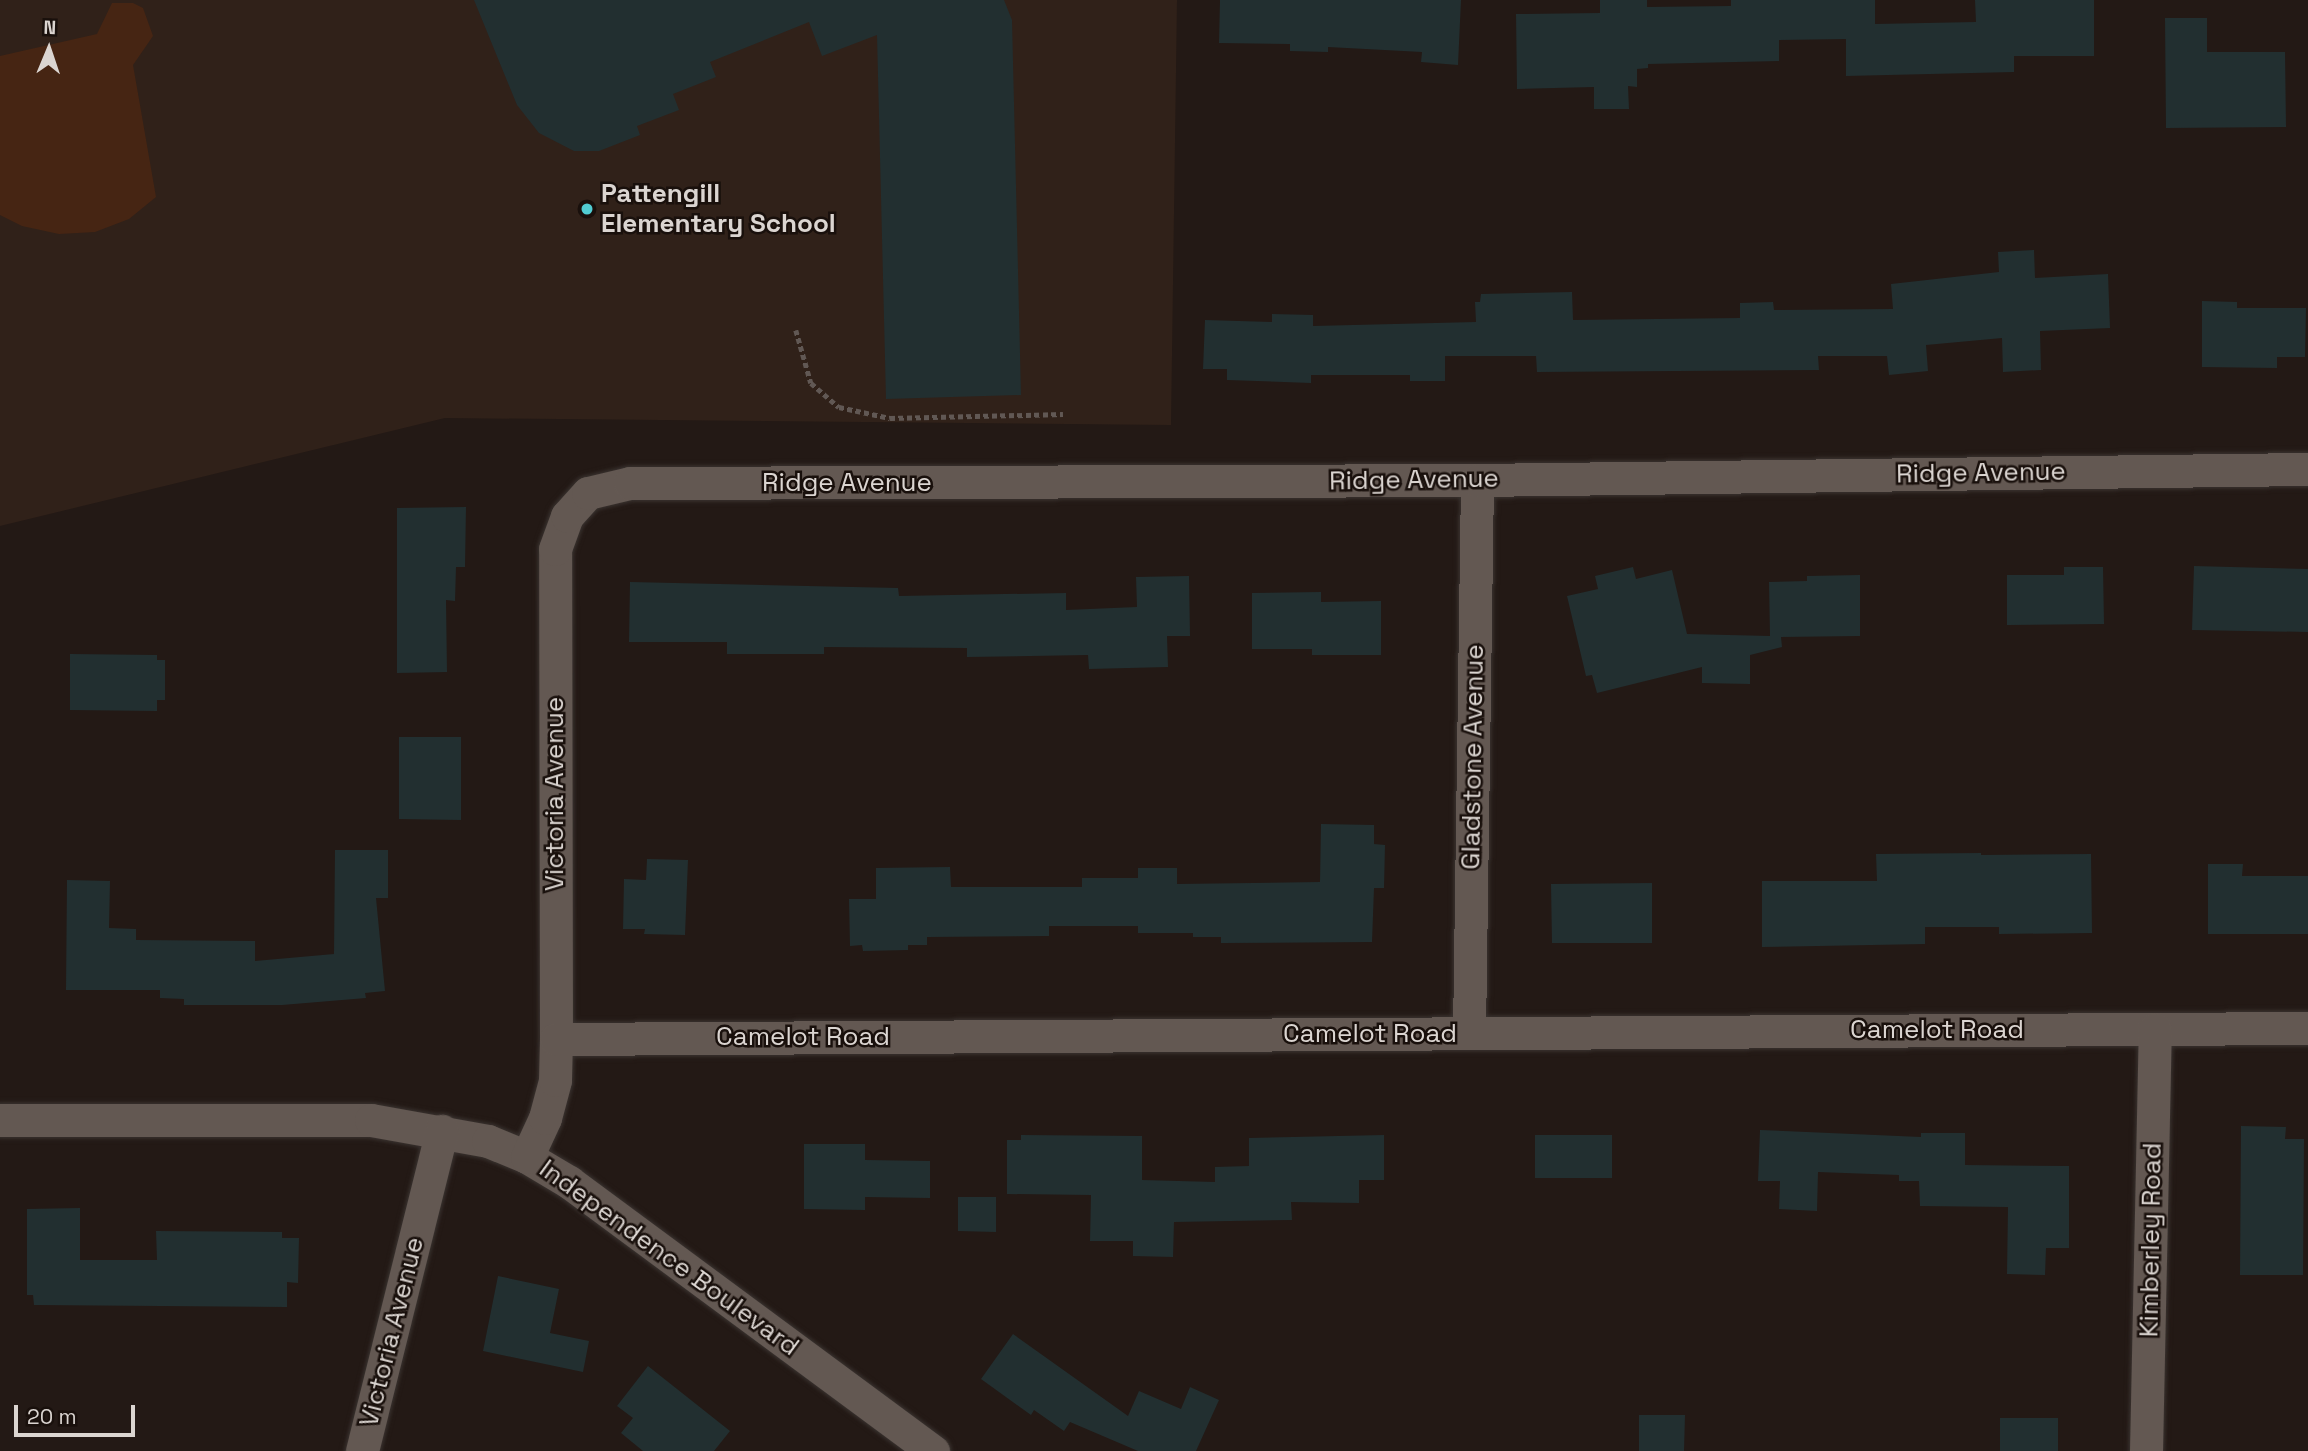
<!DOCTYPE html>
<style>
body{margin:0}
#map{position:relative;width:2308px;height:1451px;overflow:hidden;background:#231915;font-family:"Space Grotesk",sans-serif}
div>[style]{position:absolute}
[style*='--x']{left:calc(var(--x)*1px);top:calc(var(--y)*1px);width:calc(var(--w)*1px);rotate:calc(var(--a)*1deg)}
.built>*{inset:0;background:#302119}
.green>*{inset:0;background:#462513}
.building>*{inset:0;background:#222f30}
.path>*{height:4.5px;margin-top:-2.25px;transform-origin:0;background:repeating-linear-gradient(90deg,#615854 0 5px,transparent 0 8.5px)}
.roads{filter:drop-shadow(0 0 2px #3a3330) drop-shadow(0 0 2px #3a3330)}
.street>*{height:33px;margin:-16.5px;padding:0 16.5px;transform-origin:16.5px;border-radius:16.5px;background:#635852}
.dots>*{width:19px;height:19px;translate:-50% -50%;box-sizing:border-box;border:4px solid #19100c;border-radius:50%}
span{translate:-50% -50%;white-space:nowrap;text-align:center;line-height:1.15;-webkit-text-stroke:5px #19100c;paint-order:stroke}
.poi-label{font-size:26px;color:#dbd5d1;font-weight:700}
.left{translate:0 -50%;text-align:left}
.street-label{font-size:26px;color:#dbd5d1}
.north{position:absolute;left:14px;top:14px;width:70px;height:70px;-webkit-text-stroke:5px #19100c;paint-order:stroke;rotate:2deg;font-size:19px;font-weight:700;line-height:28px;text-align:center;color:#dbd5d1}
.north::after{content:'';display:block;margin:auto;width:24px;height:32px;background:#dbd5d1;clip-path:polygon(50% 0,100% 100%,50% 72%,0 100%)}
.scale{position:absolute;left:14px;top:1405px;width:121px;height:32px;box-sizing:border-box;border:4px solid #dbd5d1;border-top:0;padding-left:9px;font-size:21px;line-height:24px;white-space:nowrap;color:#dbd5d1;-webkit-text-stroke:5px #19100c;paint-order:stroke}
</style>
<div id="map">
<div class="built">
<div style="clip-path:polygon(0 0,1177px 0,1171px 425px,445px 418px,0 526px)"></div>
</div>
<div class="green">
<div style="clip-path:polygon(112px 3px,133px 3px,143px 8px,153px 36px,133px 65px,156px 197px,129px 219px,95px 232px,59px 234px,22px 226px,0 215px,0 56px,97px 34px)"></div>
</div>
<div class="building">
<div style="clip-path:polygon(474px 0,1004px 0,1012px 20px,1021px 395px,886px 399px,877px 35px,822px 56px,809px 22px,710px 62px,716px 77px,673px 94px,679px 110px,637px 126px,640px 135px,599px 151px,574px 151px,539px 133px,517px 105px)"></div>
<div style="clip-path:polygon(1220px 0,1461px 0,1458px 65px,1421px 62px,1422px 52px,1328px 47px,1328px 52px,1290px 51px,1290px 44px,1219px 43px)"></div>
<div style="clip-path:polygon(1600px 0,1647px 0,1647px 7px,1731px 6px,1731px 0,1875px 0,1875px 24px,1976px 22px,1975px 0,2094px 0,2094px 56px,2014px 56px,2014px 72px,1846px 76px,1846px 39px,1779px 40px,1779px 61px,1648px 64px,1648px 68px,1637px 69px,1637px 87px,1628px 86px,1629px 109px,1594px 109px,1594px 87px,1517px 89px,1516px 14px,1600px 13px)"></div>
<div style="clip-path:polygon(2165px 18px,2207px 18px,2207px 52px,2285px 52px,2286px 127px,2166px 128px)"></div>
<div style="clip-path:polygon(2034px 250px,2035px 278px,2108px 274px,2110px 328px,2040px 331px,2041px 370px,2003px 372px,2002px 338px,1926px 345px,1928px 371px,1889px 375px,1887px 356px,1818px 356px,1819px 370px,1537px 372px,1536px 356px,1445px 356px,1445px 381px,1410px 381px,1410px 375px,1311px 375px,1311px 383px,1227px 380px,1227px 369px,1203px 369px,1205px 320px,1272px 322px,1272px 314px,1313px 315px,1313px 326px,1476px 322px,1475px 302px,1480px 302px,1481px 294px,1572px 292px,1573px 320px,1740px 318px,1740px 303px,1773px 302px,1774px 310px,1893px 309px,1891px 284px,1999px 272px,1998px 252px)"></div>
<div style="clip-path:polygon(2202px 301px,2237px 302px,2237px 308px,2306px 308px,2305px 357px,2277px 357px,2277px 368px,2202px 367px)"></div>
<div style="clip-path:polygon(466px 507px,465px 567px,456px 567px,455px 601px,446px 600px,447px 672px,397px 673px,397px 508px)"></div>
<div style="clip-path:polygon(2194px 566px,2308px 569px,2308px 632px,2192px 630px)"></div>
<div style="clip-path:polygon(1633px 567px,1636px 579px,1672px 570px,1687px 634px,1770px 636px,1769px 582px,1807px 581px,1807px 576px,1860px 575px,1860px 636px,1781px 637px,1782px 647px,1750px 655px,1750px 684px,1702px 683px,1702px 667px,1597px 693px,1592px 675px,1586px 676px,1567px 596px,1598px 589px,1595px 576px)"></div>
<div style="clip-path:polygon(2064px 567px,2103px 567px,2104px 624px,2007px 625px,2007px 575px,2064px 575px)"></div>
<div style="clip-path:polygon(1189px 576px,1190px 636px,1167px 636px,1168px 667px,1089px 669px,1088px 655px,967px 657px,967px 648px,824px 647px,824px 654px,727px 654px,727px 642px,629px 642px,630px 582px,898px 588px,899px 596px,1066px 593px,1066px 610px,1137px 607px,1136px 577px)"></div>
<div style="clip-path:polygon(1321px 592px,1321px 602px,1381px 601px,1381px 655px,1312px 655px,1312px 649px,1252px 649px,1252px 593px)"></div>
<div style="clip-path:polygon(70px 654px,157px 655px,157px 660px,165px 660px,165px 700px,157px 700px,157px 711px,70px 710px)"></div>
<div style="clip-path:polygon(399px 737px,461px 737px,461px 820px,399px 819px)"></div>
<div style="clip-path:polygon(1321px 824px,1374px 825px,1374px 844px,1385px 845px,1384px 888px,1374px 888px,1372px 942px,1221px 943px,1221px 937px,1193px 937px,1193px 933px,1138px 933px,1138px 926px,1049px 926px,1049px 936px,927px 937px,927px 945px,908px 945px,908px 950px,863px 951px,862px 945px,850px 946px,849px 899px,876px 899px,876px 868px,950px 867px,951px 887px,1082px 887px,1082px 878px,1138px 878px,1138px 868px,1177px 868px,1177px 884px,1320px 882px)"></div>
<div style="clip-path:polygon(335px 850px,388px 850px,388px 898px,376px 898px,385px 991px,365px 993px,366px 998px,282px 1005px,184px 1005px,184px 999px,160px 998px,160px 990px,66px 990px,67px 880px,110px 881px,109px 928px,136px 929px,136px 940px,255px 941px,255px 961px,334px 954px)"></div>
<div style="clip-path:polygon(1981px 853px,1981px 855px,2091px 854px,2092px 933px,1999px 934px,1999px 927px,1925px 927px,1925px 944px,1762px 947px,1762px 881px,1877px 881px,1876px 854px)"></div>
<div style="clip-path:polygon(647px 859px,688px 860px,685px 935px,644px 934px,645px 929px,623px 929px,624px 879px,646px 880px)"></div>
<div style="clip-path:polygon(2208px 864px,2243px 864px,2242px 876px,2308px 876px,2308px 934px,2208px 934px)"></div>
<div style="clip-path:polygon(1652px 883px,1652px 943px,1552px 943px,1551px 884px)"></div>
<div style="clip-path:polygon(2241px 1126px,2286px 1127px,2285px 1139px,2304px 1139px,2303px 1275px,2240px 1275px)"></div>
<div style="clip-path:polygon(1760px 1130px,1921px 1137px,1921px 1133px,1965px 1133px,1965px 1165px,2069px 1166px,2069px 1248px,2046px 1248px,2045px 1275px,2007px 1274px,2008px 1207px,1920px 1206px,1919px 1181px,1899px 1181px,1899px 1175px,1818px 1172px,1817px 1211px,1779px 1209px,1780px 1181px,1758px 1181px)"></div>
<div style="clip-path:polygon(1021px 1135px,1142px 1136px,1142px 1180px,1215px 1182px,1215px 1167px,1249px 1166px,1249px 1138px,1384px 1135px,1384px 1180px,1359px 1180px,1359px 1203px,1291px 1202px,1292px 1220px,1174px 1222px,1173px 1257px,1133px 1256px,1133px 1241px,1090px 1241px,1091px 1195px,1007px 1194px,1007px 1140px,1021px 1140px)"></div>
<div style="clip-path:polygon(1535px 1135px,1612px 1135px,1612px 1178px,1535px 1178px)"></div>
<div style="clip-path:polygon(804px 1144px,865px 1144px,865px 1160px,930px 1161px,930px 1198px,865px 1197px,865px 1210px,804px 1209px)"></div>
<div style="clip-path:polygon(958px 1197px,996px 1197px,996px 1232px,958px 1231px)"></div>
<div style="clip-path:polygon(80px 1208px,80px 1260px,157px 1260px,156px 1231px,282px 1232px,282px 1238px,299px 1238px,298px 1283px,287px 1282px,287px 1307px,34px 1305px,33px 1295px,27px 1295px,27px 1209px)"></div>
<div style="clip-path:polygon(498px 1276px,559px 1289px,550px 1333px,589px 1341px,583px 1372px,483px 1351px)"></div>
<div style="clip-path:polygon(1013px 1334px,1128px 1416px,1139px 1391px,1181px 1409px,1190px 1387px,1219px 1400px,1196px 1451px,1138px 1451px,1070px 1422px,1064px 1431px,1034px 1410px,1031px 1415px,981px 1379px)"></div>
<div style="clip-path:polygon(648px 1366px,730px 1431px,714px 1451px,643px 1451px,621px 1433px,633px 1418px,617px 1406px)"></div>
<div style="clip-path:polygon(1639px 1415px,1685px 1415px,1684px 1451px,1639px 1451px)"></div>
<div style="clip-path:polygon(2000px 1418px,2058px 1418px,2058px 1451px,2000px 1451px)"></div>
</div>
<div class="path">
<div style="--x:796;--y:330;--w:55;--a:74.2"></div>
<div style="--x:811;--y:383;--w:37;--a:41"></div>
<div style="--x:839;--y:407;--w:52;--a:12.2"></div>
<div style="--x:890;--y:418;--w:173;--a:-1.3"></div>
</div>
<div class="roads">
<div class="street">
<div style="--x:1469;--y:1033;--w:553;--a:-89.17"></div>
<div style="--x:556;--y:1039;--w:490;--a:-90.1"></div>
<div style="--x:555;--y:549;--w:35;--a:-70"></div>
<div style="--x:567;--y:516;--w:31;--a:-48"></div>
<div style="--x:588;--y:493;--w:43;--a:-13.4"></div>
<div style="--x:630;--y:483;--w:847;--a:-0.2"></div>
<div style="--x:1477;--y:480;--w:831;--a:-0.76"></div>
<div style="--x:0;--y:1120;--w:371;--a:0"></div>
<div style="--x:371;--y:1120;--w:119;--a:10.2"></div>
<div style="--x:488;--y:1141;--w:42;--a:22.3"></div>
<div style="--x:527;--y:1157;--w:49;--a:30.8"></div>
<div style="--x:569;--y:1182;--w:453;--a:36.5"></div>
<div style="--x:527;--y:1157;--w:43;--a:-65.2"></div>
<div style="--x:545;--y:1118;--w:39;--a:-75"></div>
<div style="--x:555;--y:1080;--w:41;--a:-88.6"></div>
<div style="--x:556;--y:1039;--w:1752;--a:-0.36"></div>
<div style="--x:362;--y:1451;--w:330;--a:-76"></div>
<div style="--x:2146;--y:1451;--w:422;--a:-88.8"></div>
</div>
</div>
<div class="dots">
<div style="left:587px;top:209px;background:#51ccd2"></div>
</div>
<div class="poi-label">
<span class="left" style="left:601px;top:209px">Pattengill<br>Elementary School</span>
</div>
<div class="street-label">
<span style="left:1981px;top:473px;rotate:-1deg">Ridge Avenue</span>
<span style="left:1414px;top:480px;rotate:-1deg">Ridge Avenue</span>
<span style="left:847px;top:483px">Ridge Avenue</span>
<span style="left:1473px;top:757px;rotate:-89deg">Gladstone Avenue</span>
<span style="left:555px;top:794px;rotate:-90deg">Victoria Avenue</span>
<span style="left:1937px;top:1030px">Camelot Road</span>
<span style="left:1370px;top:1034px">Camelot Road</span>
<span style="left:803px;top:1037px">Camelot Road</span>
<span style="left:2151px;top:1240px;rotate:-89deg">Kimberley Road</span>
<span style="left:669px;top:1258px;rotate:36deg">Independence Boulevard</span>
<span style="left:392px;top:1332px;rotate:-76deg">Victoria Avenue</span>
</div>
<div class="north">N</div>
<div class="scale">20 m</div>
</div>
